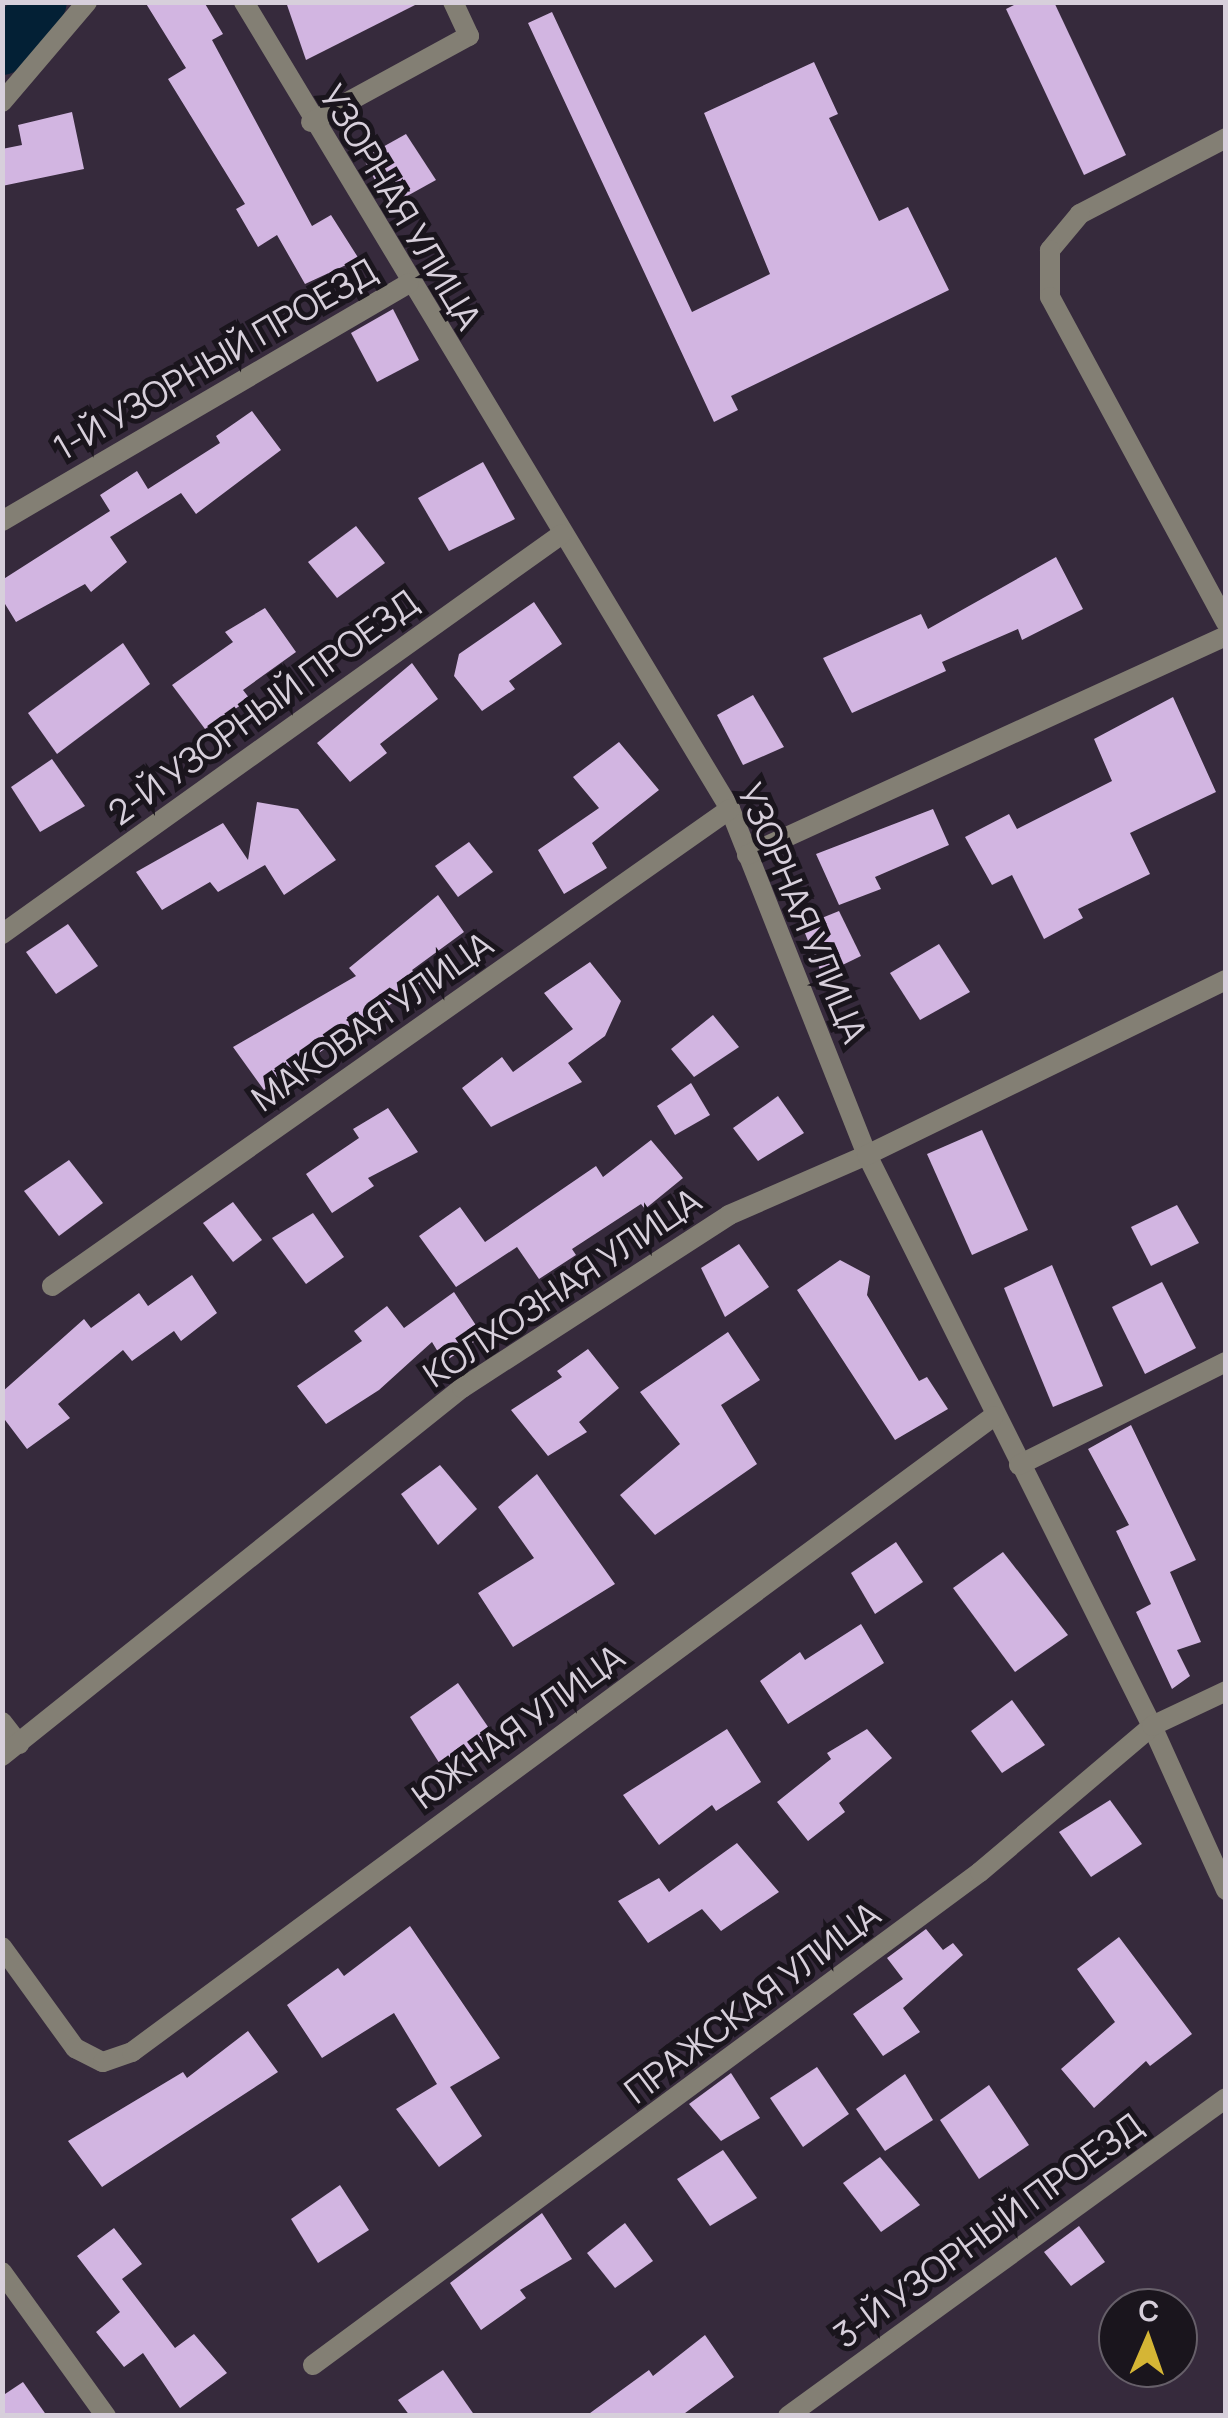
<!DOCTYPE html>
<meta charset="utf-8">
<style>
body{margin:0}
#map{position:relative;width:1228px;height:2418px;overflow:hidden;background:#362a3c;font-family:Manrope,sans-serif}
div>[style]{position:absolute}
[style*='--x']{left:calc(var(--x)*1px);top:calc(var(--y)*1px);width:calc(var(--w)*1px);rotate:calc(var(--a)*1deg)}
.river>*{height:50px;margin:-25px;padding:0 25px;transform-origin:25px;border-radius:25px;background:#032035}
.building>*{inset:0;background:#d2b5e1}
.street>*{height:20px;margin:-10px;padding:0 10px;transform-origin:10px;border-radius:10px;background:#837f74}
span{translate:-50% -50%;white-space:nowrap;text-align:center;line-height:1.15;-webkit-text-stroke:10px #1a151d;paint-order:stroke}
.street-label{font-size:35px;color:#d7cfdb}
.frame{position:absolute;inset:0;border:5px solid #d7cfdb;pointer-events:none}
.north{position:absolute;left:1098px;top:2288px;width:100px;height:100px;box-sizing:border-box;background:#1a151d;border:2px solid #665f69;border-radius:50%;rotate:2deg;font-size:28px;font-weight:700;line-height:40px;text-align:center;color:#d7cfdb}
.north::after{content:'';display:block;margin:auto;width:35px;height:45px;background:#d5b535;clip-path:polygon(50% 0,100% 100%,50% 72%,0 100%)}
</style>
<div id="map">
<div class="river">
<div style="--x:2;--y:50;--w:62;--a:-50.2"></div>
</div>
<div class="building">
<div style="clip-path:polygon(145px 2px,204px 2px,223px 34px,212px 40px,312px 226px,331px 215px,359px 259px,305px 284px,277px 235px,258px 247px,236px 209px,245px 204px,168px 79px,186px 68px)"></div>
<div style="clip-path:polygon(286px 2px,421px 2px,306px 60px)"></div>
<div style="clip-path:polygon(1020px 2px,1054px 2px,1126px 155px,1084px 175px,1006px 9px)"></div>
<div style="clip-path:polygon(552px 12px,692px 312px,770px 274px,704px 113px,814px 62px,838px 114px,829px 118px,879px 221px,908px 207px,949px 290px,731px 396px,738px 410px,714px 422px,528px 23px)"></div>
<div style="clip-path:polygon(72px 112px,84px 169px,2px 186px,2px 149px,22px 145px,18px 125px)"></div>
<div style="clip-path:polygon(406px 134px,436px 180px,389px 206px,363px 158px)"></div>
<div style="clip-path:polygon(393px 309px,419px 360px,377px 382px,351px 333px)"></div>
<div style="clip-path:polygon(252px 411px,281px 450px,196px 514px,181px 493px,110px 537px,127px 562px,91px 592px,85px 584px,16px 622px,2px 599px,2px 580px,110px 511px,100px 495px,137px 471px,148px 489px,220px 443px,216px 436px)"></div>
<div style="clip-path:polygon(483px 462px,515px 519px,449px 551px,418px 498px)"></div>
<div style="clip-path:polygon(356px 526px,385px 563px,337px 598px,308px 562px)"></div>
<div style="clip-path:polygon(1056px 557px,1083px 609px,1022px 640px,1018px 629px,942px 662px,946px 671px,852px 713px,823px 658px,921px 614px,928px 629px)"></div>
<div style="clip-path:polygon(534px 602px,562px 644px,509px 681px,515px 689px,482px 711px,454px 676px,459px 654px)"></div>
<div style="clip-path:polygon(265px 608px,296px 652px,243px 690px,250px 699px,205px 729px,172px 685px,233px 642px,225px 632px)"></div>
<div style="clip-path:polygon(123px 643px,150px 684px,57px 754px,28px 713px)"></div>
<div style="clip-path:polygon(412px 663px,438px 699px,380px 744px,387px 753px,350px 782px,317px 743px)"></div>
<div style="clip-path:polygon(753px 695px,784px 747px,743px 765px,717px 715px)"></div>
<div style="clip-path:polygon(1173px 697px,1216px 792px,1130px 833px,1150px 874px,1078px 909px,1083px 918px,1044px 939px,1012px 875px,992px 885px,965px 837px,1009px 814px,1017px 829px,1112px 781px,1094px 739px)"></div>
<div style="clip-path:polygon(619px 742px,659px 790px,592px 843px,607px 868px,564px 894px,538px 850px,599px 808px,573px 777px)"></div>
<div style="clip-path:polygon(52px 759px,85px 806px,40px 832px,11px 787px)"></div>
<div style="clip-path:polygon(257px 802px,298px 809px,336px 860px,284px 895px,265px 865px,218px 892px,210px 882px,162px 910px,136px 872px,223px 823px,248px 860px)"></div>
<div style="clip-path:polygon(933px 809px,949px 845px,875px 877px,881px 889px,839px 905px,816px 854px)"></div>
<div style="clip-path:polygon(469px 842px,493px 872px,458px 897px,435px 866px)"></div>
<div style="clip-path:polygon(438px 895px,464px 932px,412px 970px,422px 983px,264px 1090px,233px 1047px,356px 976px,349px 968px)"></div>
<div style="clip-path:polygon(839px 911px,861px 956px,822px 975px,802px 926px)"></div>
<div style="clip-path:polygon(68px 924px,98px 966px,56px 994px,26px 952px)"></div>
<div style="clip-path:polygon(939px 944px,970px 992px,920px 1020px,890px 973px)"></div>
<div style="clip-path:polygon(590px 962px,621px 1001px,605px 1036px,568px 1063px,582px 1082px,491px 1127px,462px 1088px,502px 1057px,513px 1072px,573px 1029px,544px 993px)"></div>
<div style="clip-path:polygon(713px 1015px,739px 1047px,694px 1077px,671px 1049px)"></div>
<div style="clip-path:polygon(691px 1083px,710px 1115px,675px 1135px,657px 1106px)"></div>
<div style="clip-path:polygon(778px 1096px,804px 1133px,758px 1161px,733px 1128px)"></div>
<div style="clip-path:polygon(388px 1108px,418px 1152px,368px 1178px,374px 1186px,332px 1213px,306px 1174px,359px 1138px,353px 1129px)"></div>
<div style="clip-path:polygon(982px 1130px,1028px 1230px,972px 1255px,927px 1154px)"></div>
<div style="clip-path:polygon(651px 1140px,683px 1178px,645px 1209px,641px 1204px,572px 1249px,576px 1255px,539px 1279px,517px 1247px,456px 1287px,419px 1236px,460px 1207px,485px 1242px,596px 1166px,603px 1177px)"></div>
<div style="clip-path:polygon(69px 1160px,103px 1203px,59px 1236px,24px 1191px)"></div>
<div style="clip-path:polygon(233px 1202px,262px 1240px,233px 1262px,203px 1223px)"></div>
<div style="clip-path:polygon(1177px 1205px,1199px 1243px,1151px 1266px,1131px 1227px)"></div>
<div style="clip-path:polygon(313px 1213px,344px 1257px,306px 1284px,272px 1238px)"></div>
<div style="clip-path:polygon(739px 1244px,769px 1287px,725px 1317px,701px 1268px)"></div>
<div style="clip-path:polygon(840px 1260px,870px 1276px,867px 1295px,919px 1381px,927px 1377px,948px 1409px,895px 1440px,797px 1290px)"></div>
<div style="clip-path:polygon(1052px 1265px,1103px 1386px,1053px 1407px,1004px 1288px)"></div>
<div style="clip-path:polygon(192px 1275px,217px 1313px,181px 1341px,174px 1331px,132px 1361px,123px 1350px,58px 1404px,70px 1418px,27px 1449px,2px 1416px,2px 1392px,84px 1319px,91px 1328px,139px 1293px,148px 1306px)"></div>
<div style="clip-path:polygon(1162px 1282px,1196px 1348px,1145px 1374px,1112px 1307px)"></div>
<div style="clip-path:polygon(454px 1292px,483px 1336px,444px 1362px,432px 1342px,379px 1390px,326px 1424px,297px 1386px,362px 1341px,354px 1331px,387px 1306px,404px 1328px)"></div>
<div style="clip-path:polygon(728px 1332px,760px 1380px,721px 1405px,757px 1464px,655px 1535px,620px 1495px,680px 1444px,640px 1392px)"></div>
<div style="clip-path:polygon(588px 1349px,619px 1388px,579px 1422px,587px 1432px,548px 1456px,511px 1410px,562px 1377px,557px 1371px)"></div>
<div style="clip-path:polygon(1131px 1425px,1196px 1560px,1170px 1572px,1201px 1642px,1177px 1650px,1190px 1676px,1172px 1689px,1136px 1612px,1151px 1604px,1116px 1531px,1129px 1525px,1088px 1449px)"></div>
<div style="clip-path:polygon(440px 1465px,477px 1509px,438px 1545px,401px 1494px)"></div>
<div style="clip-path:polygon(537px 1474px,615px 1584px,513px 1647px,478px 1593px,534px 1558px,498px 1507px)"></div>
<div style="clip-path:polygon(896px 1542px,923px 1582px,875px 1614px,851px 1573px)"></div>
<div style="clip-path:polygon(1003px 1552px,1068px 1635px,1015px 1672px,953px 1588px)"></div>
<div style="clip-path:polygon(861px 1624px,884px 1663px,788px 1724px,760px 1681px,800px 1652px,805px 1660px)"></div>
<div style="clip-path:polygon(458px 1683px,497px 1740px,445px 1772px,410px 1717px)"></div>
<div style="clip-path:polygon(1012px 1700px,1045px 1745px,1002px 1773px,971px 1731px)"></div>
<div style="clip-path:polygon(727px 1729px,761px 1782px,716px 1811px,712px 1805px,659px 1845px,623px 1795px)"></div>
<div style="clip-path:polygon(867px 1729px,892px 1758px,839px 1803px,845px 1812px,808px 1841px,777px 1802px,831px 1759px,827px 1753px)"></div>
<div style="clip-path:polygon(1110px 1800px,1142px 1844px,1091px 1877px,1059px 1832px)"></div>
<div style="clip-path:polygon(737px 1843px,779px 1892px,721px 1931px,702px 1909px,648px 1943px,618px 1901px,659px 1878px,669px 1892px)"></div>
<div style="clip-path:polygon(410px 1926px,500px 2058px,450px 2087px,482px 2136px,439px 2167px,396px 2109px,437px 2084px,394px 2013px,322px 2058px,287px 2005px,338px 1968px,344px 1976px)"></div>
<div style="clip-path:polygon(926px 1929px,943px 1950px,953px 1943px,963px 1955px,903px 2008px,920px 2032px,883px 2056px,853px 2014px,903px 1979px,887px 1958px)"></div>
<div style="clip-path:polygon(1119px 1937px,1192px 2034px,1150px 2066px,1146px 2061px,1094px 2108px,1061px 2069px,1115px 2022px,1077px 1969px)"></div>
<div style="clip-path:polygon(248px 2031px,278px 2072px,102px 2187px,68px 2141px,183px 2072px,187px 2078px)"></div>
<div style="clip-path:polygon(817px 2067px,849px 2114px,803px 2147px,770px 2098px)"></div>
<div style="clip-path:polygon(731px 2073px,760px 2118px,721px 2141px,689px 2104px)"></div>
<div style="clip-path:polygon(905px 2074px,933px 2120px,885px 2151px,856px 2109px)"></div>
<div style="clip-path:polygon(989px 2085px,1029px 2145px,979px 2179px,940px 2120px)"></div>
<div style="clip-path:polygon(723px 2150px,757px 2198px,710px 2226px,677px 2179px)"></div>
<div style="clip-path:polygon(880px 2157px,920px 2205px,881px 2232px,843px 2183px)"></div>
<div style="clip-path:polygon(340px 2185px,369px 2230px,318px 2263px,291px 2219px)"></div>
<div style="clip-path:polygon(542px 2213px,572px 2259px,520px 2290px,526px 2298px,481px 2330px,450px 2283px)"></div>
<div style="clip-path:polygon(625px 2223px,653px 2261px,615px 2288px,587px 2253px)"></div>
<div style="clip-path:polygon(1079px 2226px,1105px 2262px,1071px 2286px,1044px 2252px)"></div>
<div style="clip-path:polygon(114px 2228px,142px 2264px,122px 2279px,175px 2348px,194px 2334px,227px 2373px,180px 2408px,143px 2353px,124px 2367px,96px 2332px,120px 2312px,77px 2256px)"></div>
<div style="clip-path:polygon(705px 2335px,734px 2377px,681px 2416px,586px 2416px,649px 2370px,653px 2376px)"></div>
<div style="clip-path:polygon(443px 2370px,475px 2416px,410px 2416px,398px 2400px)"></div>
<div style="clip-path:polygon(23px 2382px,47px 2416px,2px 2416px,2px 2396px)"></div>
</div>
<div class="street">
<div style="--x:244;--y:2;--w:942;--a:58.94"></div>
<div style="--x:730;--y:809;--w:372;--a:68.4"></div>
<div style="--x:867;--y:1155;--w:638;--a:63.48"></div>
<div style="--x:1152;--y:1726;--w:180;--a:65.7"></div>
<div style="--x:2;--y:102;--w:131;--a:-49.6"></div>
<div style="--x:311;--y:122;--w:180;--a:-28.6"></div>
<div style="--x:469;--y:36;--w:38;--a:-115"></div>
<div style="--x:1226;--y:138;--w:165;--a:152.5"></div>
<div style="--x:1080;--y:214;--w:47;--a:129.8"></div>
<div style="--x:1050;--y:250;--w:47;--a:90"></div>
<div style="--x:1050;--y:297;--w:370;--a:61.6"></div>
<div style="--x:2;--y:521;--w:471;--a:-30.3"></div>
<div style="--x:747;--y:855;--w:527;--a:-24.57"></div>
<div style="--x:2;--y:934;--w:688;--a:-35.54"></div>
<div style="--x:52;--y:1286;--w:829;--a:-35.13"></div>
<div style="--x:1019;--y:1465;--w:231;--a:-26.5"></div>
<div style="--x:2;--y:1722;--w:28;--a:52"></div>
<div style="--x:2;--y:1756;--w:589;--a:-38.66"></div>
<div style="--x:462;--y:1388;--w:318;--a:-32.9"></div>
<div style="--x:729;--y:1215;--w:150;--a:-23.5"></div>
<div style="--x:867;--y:1155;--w:399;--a:-26"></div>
<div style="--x:2;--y:1947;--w:125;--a:54.1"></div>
<div style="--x:75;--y:2048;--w:31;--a:27"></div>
<div style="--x:103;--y:2062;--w:31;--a:-19"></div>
<div style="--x:132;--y:2052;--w:1071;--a:-36.42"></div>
<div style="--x:2;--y:2272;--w:178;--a:54.2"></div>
<div style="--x:313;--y:2365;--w:829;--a:-36.47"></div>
<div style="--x:980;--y:1872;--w:226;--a:-40.3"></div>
<div style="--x:1152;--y:1726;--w:82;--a:-25.3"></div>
<div style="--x:788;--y:2416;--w:541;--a:-35.98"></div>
</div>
<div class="street-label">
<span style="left:401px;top:207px;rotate:59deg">УЗОРНАЯ УЛИЦА</span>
<span style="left:215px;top:359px;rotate:-30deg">1-Й УЗОРНЫЙ ПРОЕЗД</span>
<span style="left:263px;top:707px;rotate:-36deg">2-Й УЗОРНЫЙ ПРОЕЗД</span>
<span style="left:803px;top:913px;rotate:67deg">УЗОРНАЯ УЛИЦА</span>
<span style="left:372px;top:1021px;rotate:-35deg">МАКОВАЯ УЛИЦА</span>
<span style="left:562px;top:1287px;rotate:-34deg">КОЛХОЗНАЯ УЛИЦА</span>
<span style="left:518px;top:1726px;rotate:-36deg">ЮЖНАЯ УЛИЦА</span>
<span style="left:752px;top:2002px;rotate:-37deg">ПРАЖСКАЯ УЛИЦА</span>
<span style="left:988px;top:2230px;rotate:-36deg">3-Й УЗОРНЫЙ ПРОЕЗД</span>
</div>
<div class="frame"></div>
<div class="north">С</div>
</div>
